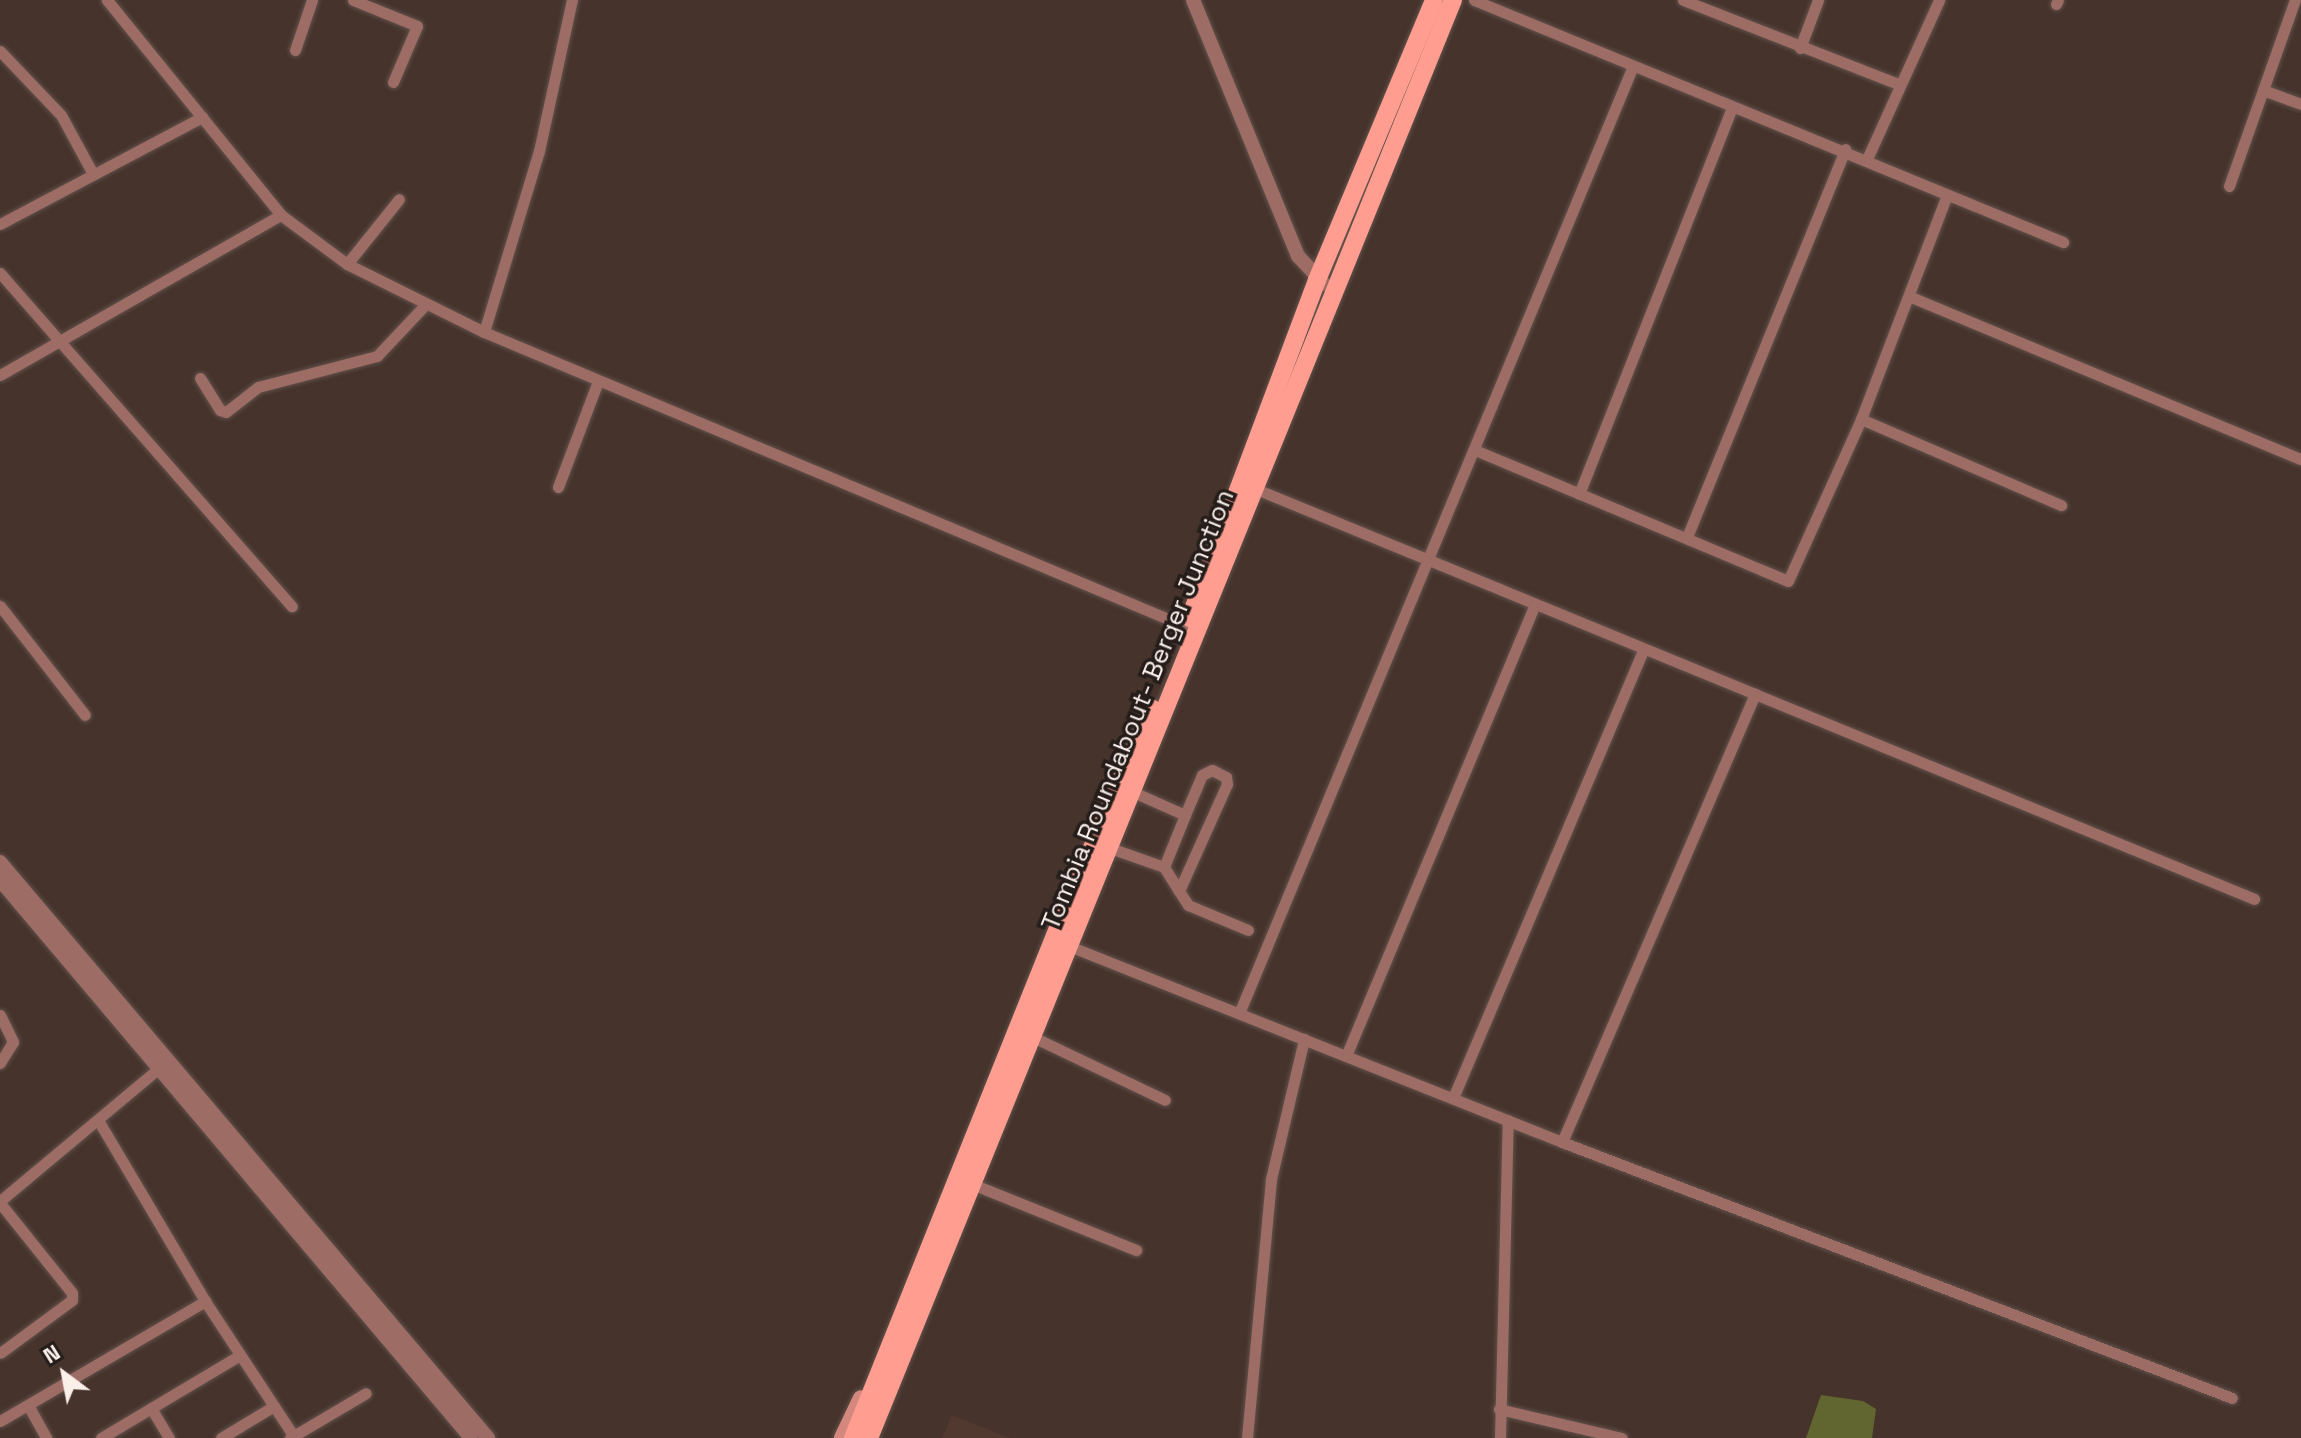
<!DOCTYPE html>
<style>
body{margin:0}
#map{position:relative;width:2301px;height:1438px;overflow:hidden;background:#45332c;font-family:"Space Grotesk",sans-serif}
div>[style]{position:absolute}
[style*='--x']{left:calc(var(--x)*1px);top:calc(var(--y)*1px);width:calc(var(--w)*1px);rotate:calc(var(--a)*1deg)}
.built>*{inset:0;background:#523930}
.green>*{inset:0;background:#616631}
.roads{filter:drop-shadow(0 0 2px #62514a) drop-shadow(0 0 2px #62514a)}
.minor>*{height:11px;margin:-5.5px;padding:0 5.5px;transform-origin:5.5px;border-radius:5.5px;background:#9c6c65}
.tertiary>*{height:14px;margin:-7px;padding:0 7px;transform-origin:7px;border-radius:7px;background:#9c6c65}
.secondary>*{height:16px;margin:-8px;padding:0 8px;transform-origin:8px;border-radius:8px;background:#d4887d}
.primary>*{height:18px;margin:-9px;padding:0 9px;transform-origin:9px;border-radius:9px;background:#fe9d90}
span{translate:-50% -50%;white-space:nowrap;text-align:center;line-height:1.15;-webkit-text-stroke:7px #251d1a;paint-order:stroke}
.street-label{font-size:26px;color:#fbefea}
.north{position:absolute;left:24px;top:1334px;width:80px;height:80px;-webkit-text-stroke:6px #251d1a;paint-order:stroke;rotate:328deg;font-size:22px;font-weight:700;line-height:32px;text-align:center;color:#fbefea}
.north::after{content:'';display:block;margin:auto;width:28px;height:36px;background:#fbefea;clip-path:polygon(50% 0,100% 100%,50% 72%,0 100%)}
</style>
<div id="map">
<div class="built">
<div style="clip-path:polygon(952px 1415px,1010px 1438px,942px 1438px)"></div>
</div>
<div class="green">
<div style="clip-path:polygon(1821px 1395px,1863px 1401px,1876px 1409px,1872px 1438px,1806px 1438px)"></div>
</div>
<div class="roads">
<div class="minor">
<div style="--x:107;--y:0;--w:277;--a:51"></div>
<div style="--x:281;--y:215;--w:82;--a:36.6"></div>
<div style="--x:347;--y:264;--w:153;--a:26.4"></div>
<div style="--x:484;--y:332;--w:762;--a:22.76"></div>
<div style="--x:353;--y:0;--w:69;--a:22.1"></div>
<div style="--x:417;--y:26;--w:61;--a:113.2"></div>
<div style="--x:1474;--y:0;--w:637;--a:22.34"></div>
<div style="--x:1683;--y:0;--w:232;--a:21.3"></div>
<div style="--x:2056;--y:4;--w:4;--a:-63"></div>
<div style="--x:1800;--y:48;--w:51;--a:-69.4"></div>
<div style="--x:295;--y:50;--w:53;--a:-71.2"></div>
<div style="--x:0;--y:51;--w:88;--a:46.4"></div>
<div style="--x:61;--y:115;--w:67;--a:61.5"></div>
<div style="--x:2263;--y:90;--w:40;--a:20.2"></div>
<div style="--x:1867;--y:159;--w:175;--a:-65.6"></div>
<div style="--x:2229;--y:186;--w:197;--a:-70.5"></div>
<div style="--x:0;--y:224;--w:229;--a:-27.9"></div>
<div style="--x:347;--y:264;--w:83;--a:-51.3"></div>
<div style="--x:0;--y:273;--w:443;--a:48.8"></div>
<div style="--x:1911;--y:297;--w:422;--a:22.6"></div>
<div style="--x:484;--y:332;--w:189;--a:-73.1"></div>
<div style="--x:539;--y:151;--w:155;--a:-77.7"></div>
<div style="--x:0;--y:375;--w:323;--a:-29.7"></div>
<div style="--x:200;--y:378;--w:38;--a:58"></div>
<div style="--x:220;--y:410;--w:6;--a:18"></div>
<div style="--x:226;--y:412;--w:41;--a:-38"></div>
<div style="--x:258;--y:387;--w:123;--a:-14.6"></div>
<div style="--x:377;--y:356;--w:71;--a:-46.7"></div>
<div style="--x:1861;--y:419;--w:218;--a:23.3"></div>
<div style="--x:1475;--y:450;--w:339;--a:22.7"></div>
<div style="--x:1788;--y:581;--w:178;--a:-65.7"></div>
<div style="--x:1861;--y:419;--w:240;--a:-69"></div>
<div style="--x:558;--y:487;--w:113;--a:-69.3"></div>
<div style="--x:1256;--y:489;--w:1079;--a:22.33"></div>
<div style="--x:1579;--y:494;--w:417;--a:-68.4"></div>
<div style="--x:1687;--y:537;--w:419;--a:-67.8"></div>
<div style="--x:0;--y:606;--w:138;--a:52.1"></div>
<div style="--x:1185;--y:815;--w:43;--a:-67"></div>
<div style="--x:1202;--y:775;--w:11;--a:-27"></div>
<div style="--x:1212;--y:770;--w:16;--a:27"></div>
<div style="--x:1226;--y:777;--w:7;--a:82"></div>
<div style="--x:1227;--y:784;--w:117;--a:114.2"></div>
<div style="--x:1179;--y:891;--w:17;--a:57"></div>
<div style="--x:1188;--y:905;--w:65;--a:22.6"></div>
<div style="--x:1110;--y:848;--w:57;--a:19.4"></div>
<div style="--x:1164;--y:867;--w:56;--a:-68"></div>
<div style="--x:1185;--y:815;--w:59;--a:-156"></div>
<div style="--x:1164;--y:867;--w:28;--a:58"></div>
<div style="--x:1064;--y:944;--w:536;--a:21.68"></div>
<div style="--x:1562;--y:1142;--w:717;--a:20.91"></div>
<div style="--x:1240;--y:1011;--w:1023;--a:-67.42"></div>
<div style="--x:0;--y:1015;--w:30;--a:64"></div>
<div style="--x:13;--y:1042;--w:25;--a:122"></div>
<div style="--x:1033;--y:1037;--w:146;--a:25.5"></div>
<div style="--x:1346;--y:1056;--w:490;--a:-67.3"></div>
<div style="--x:1453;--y:1098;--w:488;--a:-67"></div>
<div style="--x:98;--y:1120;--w:210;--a:59.4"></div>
<div style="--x:205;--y:1301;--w:164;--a:56.7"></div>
<div style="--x:1562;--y:1142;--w:488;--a:-66.7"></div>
<div style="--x:972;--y:1184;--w:177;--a:21.9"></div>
<div style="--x:0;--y:1201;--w:206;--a:-39.9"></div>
<div style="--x:0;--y:1203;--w:115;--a:51.3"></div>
<div style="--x:72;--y:1293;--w:7;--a:90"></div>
<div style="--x:72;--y:1300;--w:89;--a:143.6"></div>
<div style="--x:28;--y:1405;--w:38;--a:61"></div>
<div style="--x:151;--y:1408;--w:35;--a:59"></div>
<div style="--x:1499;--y:1409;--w:126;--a:13.3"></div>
<div style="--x:0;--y:1421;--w:238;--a:-30.3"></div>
<div style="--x:101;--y:1438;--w:162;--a:-30.8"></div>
<div style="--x:221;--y:1438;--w:62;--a:-31.1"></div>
<div style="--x:290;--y:1438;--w:88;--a:-30.6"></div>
<div style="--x:1247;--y:1438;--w:260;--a:-84.7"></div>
<div style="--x:1271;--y:1179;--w:144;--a:-76.7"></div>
<div style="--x:1500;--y:1438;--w:318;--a:-88.6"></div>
</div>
<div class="tertiary">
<div style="--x:1193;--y:0;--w:277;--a:67.7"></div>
<div style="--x:1298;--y:256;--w:38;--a:47"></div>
<div style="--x:0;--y:862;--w:755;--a:49.73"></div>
<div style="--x:0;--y:880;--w:730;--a:49.83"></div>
</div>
<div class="secondary">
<div style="--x:842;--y:1438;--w:44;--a:-64.6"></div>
</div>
<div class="primary">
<div style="--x:1190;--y:618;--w:361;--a:-69.4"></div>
<div style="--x:1317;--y:280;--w:303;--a:-67.3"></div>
<div style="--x:853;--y:1438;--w:550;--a:-68.1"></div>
<div style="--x:1058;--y:928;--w:239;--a:-66.9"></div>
<div style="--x:869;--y:1438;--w:1552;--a:-67.9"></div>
</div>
</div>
<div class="street-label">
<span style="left:1138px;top:710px;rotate:-68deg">Tombia Roundabout- Berger Junction</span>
</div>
<div class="north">N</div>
</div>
